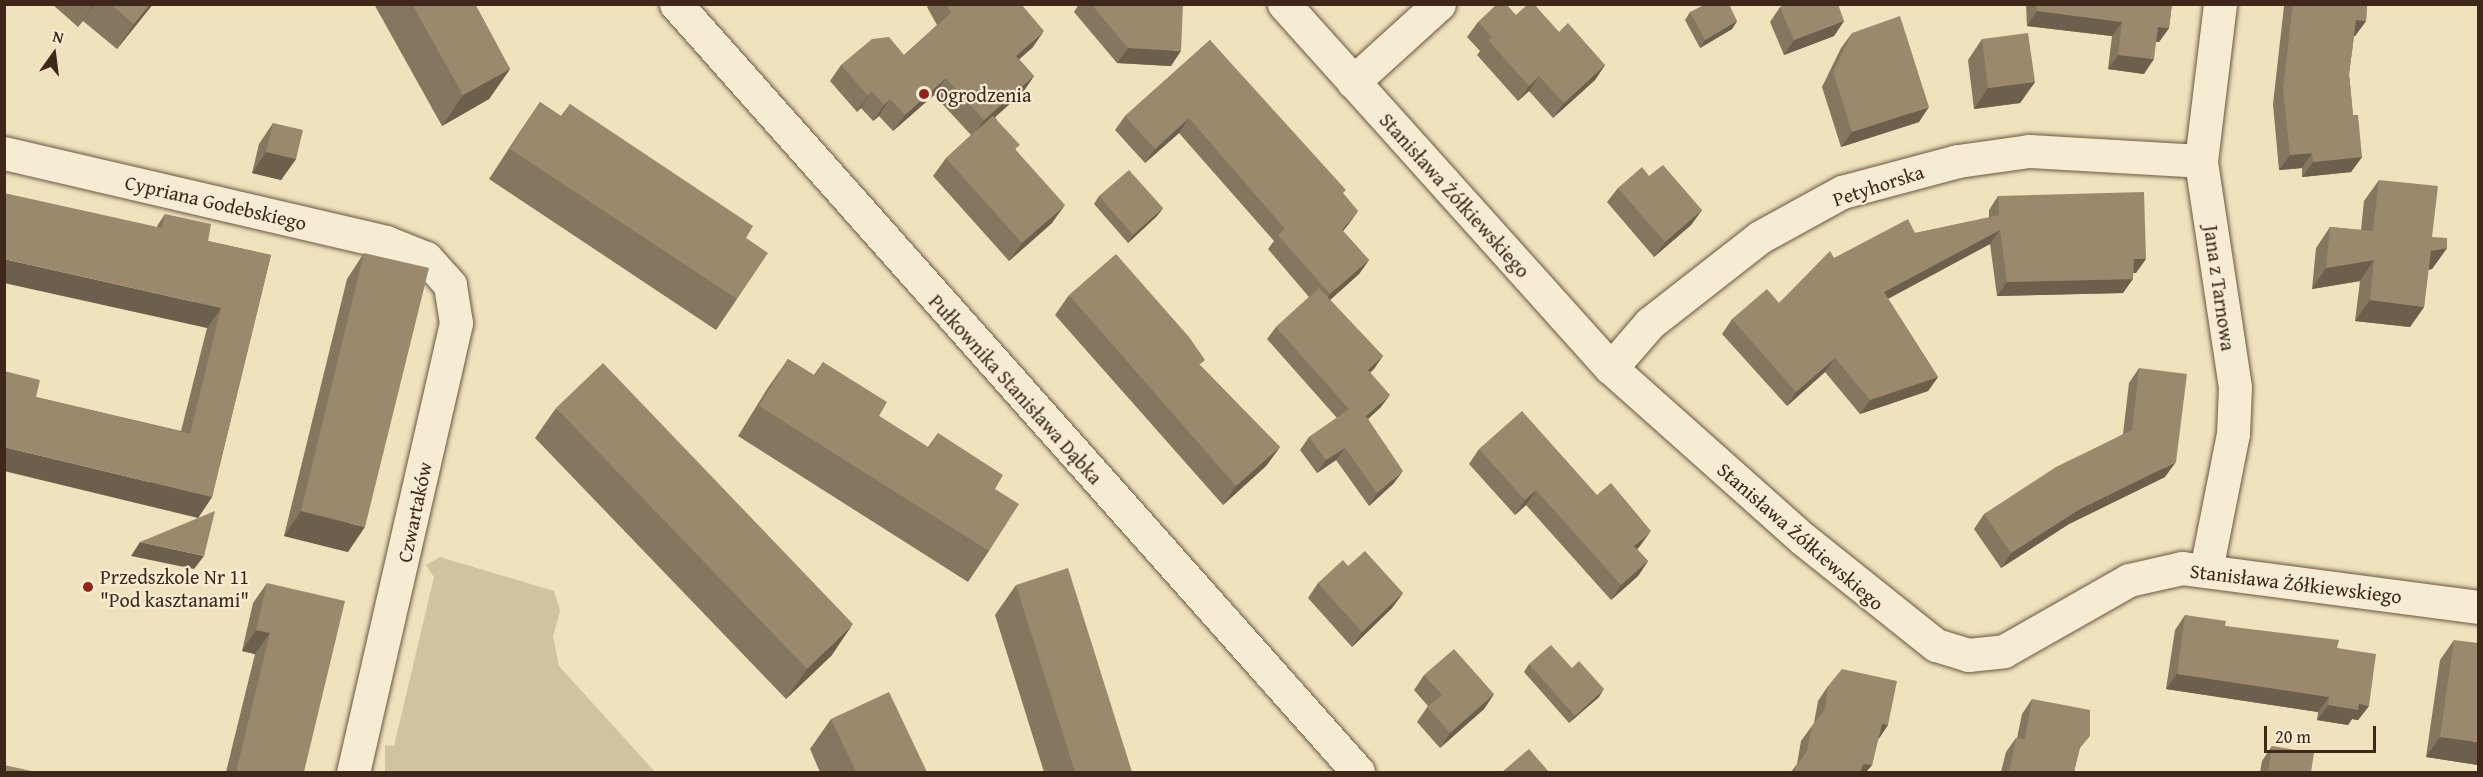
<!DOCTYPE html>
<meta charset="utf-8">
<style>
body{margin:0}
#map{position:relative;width:2483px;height:777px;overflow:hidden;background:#efe2bc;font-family:"Gentium Book Plus",serif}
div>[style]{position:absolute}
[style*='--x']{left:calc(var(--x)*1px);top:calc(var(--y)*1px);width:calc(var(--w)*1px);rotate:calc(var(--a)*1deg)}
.green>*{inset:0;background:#d1c2a0}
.roads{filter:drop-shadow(0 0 2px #6b5642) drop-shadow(0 0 2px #6b5642)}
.minor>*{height:33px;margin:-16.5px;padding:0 16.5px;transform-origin:16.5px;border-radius:16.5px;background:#f5ecd3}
.tertiary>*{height:33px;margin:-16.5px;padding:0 16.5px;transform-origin:16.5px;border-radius:16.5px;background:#f5ecd3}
.wall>*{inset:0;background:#85765f}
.shaded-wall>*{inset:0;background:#6c604d}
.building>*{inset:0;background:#9b896e}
.dots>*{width:16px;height:16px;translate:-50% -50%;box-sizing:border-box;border:3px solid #f5ecd3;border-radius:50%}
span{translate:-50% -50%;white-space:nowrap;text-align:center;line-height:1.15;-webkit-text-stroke:4.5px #f5ecd3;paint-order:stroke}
.poi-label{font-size:20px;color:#3f2819}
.left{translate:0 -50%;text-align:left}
.street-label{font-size:20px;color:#3f2819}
.frame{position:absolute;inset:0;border:6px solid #3f2819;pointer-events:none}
.north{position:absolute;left:24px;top:24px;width:60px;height:60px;-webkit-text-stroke:4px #f5ecd3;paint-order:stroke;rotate:14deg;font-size:16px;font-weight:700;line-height:24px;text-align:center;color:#3f2819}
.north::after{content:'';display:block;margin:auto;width:21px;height:27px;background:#3f2819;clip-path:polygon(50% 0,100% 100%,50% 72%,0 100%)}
.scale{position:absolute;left:2264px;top:726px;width:112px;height:27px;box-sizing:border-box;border:3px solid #3f2819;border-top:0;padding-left:8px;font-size:18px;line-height:21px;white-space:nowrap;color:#3f2819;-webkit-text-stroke:4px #f5ecd3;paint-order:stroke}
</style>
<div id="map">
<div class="green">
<div style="clip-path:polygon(440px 557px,554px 591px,560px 611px,553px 637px,559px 666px,655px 772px,385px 772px,385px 745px,394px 746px,434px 577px,426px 565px)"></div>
</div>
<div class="roads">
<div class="minor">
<div style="--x:1284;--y:4;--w:489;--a:48.1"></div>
<div style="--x:1611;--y:368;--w:257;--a:41.7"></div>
<div style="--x:1803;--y:539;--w:170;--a:38.6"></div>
<div style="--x:1936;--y:645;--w:34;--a:17"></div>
<div style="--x:1968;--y:655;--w:36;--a:-6"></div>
<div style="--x:2004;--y:651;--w:144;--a:-29.6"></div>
<div style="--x:2129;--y:580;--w:54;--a:-12.8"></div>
<div style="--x:2182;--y:568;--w:299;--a:7.5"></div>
<div style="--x:1353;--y:82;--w:116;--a:-42.2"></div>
<div style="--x:4;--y:153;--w:392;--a:13.1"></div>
<div style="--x:386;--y:242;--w:43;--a:21.8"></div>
<div style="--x:426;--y:258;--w:36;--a:48"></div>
<div style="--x:450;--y:285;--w:38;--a:81"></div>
<div style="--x:456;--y:323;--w:461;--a:102.9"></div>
<div style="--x:1611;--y:368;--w:60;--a:-49.1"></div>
<div style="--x:1650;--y:323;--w:140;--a:-38"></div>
<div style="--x:1760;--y:237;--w:94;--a:-28.8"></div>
<div style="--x:1842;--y:192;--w:120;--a:-15"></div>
<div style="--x:1958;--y:161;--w:72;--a:-8"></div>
<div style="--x:2029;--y:151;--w:172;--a:3.3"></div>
<div style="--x:2206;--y:570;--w:139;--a:-78.8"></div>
<div style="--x:2233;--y:434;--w:47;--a:-87.6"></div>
<div style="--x:2235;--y:387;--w:229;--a:-98.6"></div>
<div style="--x:2201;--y:161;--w:158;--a:-83.1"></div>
</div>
<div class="tertiary">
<div style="--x:676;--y:4;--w:1027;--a:48.39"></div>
</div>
</div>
<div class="wall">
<div style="clip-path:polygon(52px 4px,153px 4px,117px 49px,83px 21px,78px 27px)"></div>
<div style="clip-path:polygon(374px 4px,475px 4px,510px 69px,489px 99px,442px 126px)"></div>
<div style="clip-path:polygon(929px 4px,1021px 4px,1033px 47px,1019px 59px,1034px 76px,1023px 92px,995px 117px,1016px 150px,1052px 223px,1009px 261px,933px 176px,946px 158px,971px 135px,934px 95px,893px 131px,879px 116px,873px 121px,861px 108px,857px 112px,830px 81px,841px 65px,904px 55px,937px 25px,927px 7px)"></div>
<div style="clip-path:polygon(1079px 4px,1183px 4px,1171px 66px,1117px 63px,1074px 12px)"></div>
<div style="clip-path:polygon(2026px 4px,2172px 4px,2169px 28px,2159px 42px,2156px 42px,2144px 74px,2108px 69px,2112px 36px,2027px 26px)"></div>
<div style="clip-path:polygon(2285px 4px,2367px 4px,2366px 21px,2355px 36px,2354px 36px,2349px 74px,2353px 115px,2362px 157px,2351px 172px,2302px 177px,2302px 168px,2279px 170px,2273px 104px,2284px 6px)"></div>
<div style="clip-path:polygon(1780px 7px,1844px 21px,1834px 36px,1784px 55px,1770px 22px)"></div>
<div style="clip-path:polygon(1690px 12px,1737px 21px,1732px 29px,1700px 48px,1685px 20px)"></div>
<div style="clip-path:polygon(1516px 15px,1559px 32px,1605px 65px,1595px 80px,1553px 118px,1529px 91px,1518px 101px,1477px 55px,1480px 51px,1467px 37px,1478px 22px)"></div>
<div style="clip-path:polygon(1852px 33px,1919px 122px,1841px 147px,1822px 87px,1841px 48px)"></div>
<div style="clip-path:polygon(1982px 39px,2035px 82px,2020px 103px,1974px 109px,1968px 60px)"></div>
<div style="clip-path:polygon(1210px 40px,1358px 211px,1343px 231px,1369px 260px,1359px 274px,1330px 300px,1383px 356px,1370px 372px,1381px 407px,1368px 419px,1394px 483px,1369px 506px,1336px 460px,1317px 473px,1300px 450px,1309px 437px,1337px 418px,1267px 339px,1276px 327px,1309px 297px,1268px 249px,1274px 241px,1179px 133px,1145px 163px,1115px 130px,1125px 116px)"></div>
<div style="clip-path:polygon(540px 102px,561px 116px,570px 104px,746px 238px,737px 299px,716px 330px,489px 179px,519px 133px)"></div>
<div style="clip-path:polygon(273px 123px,296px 159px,281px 180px,252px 173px,259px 144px)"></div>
<div style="clip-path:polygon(2379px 180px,2432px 237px,2447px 248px,2432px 269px,2428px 270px,2424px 307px,2410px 327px,2355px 321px,2360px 281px,2312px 289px,2316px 248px,2330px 227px,2361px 230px,2364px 201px)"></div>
<div style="clip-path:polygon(1618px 188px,1702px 210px,1691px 225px,1654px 257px,1607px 202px)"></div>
<div style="clip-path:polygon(1099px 196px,1163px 208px,1157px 216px,1128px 243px,1094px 204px)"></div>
<div style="clip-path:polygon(1998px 196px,2136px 273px,2133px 273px,2123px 293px,1997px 296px,1990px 244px,1888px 299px,1938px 377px,1928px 391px,1860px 414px,1825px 372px,1787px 406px,1722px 334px,1732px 319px,1779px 303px,1834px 258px,1915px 233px,1989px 218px,1989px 210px)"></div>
<div style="clip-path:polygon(165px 214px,208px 241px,271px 255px,212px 497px,198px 518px,36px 397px,181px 431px,207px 328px,157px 226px)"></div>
<div style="clip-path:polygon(364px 253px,348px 552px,284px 536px,347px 279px)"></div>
<div style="clip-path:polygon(1069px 295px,1201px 366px,1280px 447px,1266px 466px,1223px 505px,1055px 315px)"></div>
<div style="clip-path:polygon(788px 359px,814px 375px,823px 362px,879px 416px,928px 447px,938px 433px,995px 489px,989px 551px,968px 582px,738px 436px,767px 389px)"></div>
<div style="clip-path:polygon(2139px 368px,2165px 477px,2069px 524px,2001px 568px,1974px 529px,1984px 514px,2123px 434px,2129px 383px)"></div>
<div style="clip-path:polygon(556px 408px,832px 655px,786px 699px,535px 438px)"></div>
<div style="clip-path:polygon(1479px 449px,1640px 546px,1637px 549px,1648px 561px,1638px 576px,1611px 600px,1526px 505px,1515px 515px,1469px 464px)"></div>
<div style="clip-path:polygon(1348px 566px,1403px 593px,1392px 608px,1352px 647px,1308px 598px,1318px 583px)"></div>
<div style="clip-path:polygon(267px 583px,304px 772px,226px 772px,255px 654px,242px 651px,253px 603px)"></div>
<div style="clip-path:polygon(1016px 585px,1132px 772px,1044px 772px,995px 615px)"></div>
<div style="clip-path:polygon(2185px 615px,2225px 626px,2337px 648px,2369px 706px,2358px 720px,2352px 719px,2348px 725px,2317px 720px,2318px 712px,2166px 689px,2175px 630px)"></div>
<div style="clip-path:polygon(2454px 640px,2478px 765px,2426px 757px,2440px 660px)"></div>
<div style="clip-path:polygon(1529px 664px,1599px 697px,1569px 723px,1524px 672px)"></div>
<div style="clip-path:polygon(1424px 675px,1494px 694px,1484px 709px,1440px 748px,1417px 722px,1428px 706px,1414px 690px)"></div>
<div style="clip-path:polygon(1828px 686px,1888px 725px,1878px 739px,1872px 765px,1866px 772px,1791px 772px,1797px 764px,1801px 741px,1814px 723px,1818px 701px)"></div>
<div style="clip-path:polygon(2032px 699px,2078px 752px,2074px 772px,2001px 772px,2006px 752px,2016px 738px,2017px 738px,2022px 714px)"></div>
<div style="clip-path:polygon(831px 719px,927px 772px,820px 772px,810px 749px)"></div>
<div style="clip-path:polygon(2272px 746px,2311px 772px,2260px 772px,2262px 761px)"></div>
</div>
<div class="shaded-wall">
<div style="clip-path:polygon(94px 4px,95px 4px,78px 27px)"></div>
<div style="clip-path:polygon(150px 4px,153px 4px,117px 49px,134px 24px)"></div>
<div style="clip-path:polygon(2037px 11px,2122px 22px,2112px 36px,2027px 26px)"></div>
<div style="clip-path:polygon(2356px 20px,2366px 21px,2355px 36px,2345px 35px)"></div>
<div style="clip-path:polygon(1737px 21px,1732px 29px,1700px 48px,1705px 40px)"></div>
<div style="clip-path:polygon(1844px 21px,1834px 36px,1784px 55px,1794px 40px)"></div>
<div style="clip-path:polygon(2158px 27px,2169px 28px,2159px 42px,2148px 41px)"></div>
<div style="clip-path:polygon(1044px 31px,1033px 47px,1005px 72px,1016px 56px)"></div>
<div style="clip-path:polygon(1128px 48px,1181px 51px,1171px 66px,1117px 63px)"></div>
<div style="clip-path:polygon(2118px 55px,2154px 59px,2144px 74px,2108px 69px)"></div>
<div style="clip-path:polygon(1605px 65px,1595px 80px,1553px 118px,1564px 103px)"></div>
<div style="clip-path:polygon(510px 69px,489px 99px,442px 126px,463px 95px)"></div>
<div style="clip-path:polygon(1034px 76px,1023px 92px,973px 137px,984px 120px)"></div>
<div style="clip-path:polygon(1539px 76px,1529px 91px,1518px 101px,1529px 86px)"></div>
<div style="clip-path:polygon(946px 78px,934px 95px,893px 131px,905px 115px)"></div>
<div style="clip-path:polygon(2035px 82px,2020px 103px,1974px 109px,1988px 88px)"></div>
<div style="clip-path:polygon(872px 91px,861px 108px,857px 112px,868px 96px)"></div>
<div style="clip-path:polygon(890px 99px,879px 116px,873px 121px,884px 105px)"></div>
<div style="clip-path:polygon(1929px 107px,1919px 122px,1841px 147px,1852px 132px)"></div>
<div style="clip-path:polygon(1189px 118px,1179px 133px,1145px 163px,1155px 149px)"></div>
<div style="clip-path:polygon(266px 152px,296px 159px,281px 180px,252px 173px)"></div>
<div style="clip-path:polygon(2312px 153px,2302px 168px,2279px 170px,2290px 155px)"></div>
<div style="clip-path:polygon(2362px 157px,2351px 172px,2302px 177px,2313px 162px)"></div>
<div style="clip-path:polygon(1065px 205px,1052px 223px,1009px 261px,1022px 243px)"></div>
<div style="clip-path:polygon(1163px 208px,1157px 216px,1128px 243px,1133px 235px)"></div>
<div style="clip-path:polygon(1702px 210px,1691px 225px,1654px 257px,1665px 242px)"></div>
<div style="clip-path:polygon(1358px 211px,1348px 225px,1332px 244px,1342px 230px)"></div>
<div style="clip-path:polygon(2000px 230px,1990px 244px,1874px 306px,1884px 292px)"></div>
<div style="clip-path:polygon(2447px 248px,2432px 269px,2416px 272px,2431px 251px)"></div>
<div style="clip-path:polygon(4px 259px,221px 308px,207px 328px,4px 283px)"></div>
<div style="clip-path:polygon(2134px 259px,2146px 259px,2136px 273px,2124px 273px)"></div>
<div style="clip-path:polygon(1369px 260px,1359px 274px,1320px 309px,1330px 294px)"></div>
<div style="clip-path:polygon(2374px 260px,2360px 281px,2312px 289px,2326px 268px)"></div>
<div style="clip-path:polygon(2133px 279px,2123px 293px,1997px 296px,2007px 282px)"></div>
<div style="clip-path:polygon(2370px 300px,2424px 307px,2410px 327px,2355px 321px)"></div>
<div style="clip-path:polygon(1383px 356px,1374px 369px,1359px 383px,1368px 370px)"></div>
<div style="clip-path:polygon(1835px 358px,1825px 372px,1787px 406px,1796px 392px)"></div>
<div style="clip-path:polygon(1938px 377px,1928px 391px,1860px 414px,1870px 400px)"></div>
<div style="clip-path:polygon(1390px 395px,1381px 407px,1357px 429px,1366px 416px)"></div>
<div style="clip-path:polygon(4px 447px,212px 497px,198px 518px,4px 471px)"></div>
<div style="clip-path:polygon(1280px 447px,1266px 466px,1223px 505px,1236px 486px)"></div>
<div style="clip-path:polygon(1345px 448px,1336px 460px,1317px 473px,1326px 460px)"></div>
<div style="clip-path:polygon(2176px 462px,2165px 477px,2069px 524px,2001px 568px,2011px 553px,2080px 509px)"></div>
<div style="clip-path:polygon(1403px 471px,1394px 483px,1369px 506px,1377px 493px)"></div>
<div style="clip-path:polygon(1536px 490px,1526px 505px,1515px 515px,1525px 500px)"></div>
<div style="clip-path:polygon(301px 511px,365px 527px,348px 552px,284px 536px)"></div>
<div style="clip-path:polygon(1651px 531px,1640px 546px,1624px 561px,1634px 546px)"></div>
<div style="clip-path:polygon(140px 542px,204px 556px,194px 569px,131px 556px)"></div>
<div style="clip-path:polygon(1648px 561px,1638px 576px,1611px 600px,1621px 585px)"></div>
<div style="clip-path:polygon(1403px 593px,1392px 608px,1352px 647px,1362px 632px)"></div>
<div style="clip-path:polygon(853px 624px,832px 655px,786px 699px,807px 669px)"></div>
<div style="clip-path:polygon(256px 630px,270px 633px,255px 654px,242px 651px)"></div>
<div style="clip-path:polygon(2177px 674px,2329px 697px,2318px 712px,2166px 689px)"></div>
<div style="clip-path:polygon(1604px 689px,1599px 697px,1569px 723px,1575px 716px)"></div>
<div style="clip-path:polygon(1494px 694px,1484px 709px,1440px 748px,1450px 733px)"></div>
<div style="clip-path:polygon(2359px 704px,2369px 706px,2358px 720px,2352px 719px,2348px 725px,2317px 720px,2328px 705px)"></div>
<div style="clip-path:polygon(1882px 724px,1888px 725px,1878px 740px)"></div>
<div style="clip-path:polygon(2440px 737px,2478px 742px,2478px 765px,2426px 757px)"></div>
<div style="clip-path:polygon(1863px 764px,1872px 765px,1866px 772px,1857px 772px)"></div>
</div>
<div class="building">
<div style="clip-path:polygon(110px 4px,150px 4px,134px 24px)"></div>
<div style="clip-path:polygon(412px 4px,475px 4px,510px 69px,463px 95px)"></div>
<div style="clip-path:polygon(946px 4px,1021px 4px,1044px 31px,1016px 56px,1034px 76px,984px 120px,946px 78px,905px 115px,890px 99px,884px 105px,872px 91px,868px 96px,841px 65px,872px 39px,889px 37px,904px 55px,951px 13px)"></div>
<div style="clip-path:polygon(1091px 4px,1183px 4px,1181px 51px,1128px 48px)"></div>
<div style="clip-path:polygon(1497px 4px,1506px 4px,1516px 15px,1528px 4px,1534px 4px,1559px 32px,1568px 23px,1605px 65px,1564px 103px,1539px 76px,1529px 86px,1488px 40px,1492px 37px,1478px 22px)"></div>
<div style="clip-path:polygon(1706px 4px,1729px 4px,1737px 21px,1705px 40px,1690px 12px)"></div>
<div style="clip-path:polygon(1786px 4px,1838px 4px,1844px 21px,1794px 40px,1780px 7px)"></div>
<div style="clip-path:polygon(2036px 4px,2172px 4px,2169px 28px,2158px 27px,2154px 59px,2118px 55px,2122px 22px,2037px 11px)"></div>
<div style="clip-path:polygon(2293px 4px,2367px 4px,2366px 21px,2356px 20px,2349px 74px,2353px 115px,2358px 115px,2362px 157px,2313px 162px,2312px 153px,2290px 155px,2283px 89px)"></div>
<div style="clip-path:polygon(1900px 16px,1929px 107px,1852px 132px,1833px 72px,1852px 33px)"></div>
<div style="clip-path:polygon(2028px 33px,2035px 82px,1988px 88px,1982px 39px)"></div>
<div style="clip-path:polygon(1210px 40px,1346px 190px,1343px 193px,1358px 211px,1342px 230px,1369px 260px,1330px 294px,1278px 235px,1285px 229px,1189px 118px,1155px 149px,1125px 116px)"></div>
<div style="clip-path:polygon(540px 102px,562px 117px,570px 104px,753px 226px,746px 238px,768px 253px,737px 299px,510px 149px)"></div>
<div style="clip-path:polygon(993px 116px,1020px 145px,1015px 149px,1065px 205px,1022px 243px,946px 158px)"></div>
<div style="clip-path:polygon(273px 123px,303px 130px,296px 159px,266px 152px)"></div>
<div style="clip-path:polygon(1663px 165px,1702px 210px,1665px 242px,1618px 188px,1642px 167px,1649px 176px)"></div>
<div style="clip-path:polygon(1129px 170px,1163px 208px,1133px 235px,1099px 196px)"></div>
<div style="clip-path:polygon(2379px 180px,2438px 186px,2432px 237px,2447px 238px,2447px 248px,2431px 251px,2424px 307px,2370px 300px,2374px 260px,2326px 268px,2330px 227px,2373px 231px)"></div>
<div style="clip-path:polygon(2144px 192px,2146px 259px,2134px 259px,2133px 279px,2007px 282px,2000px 230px,1884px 292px,1938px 377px,1870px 400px,1835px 358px,1796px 392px,1732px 319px,1767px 289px,1779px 303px,1830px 251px,1834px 258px,1908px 219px,1915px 233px,1999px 215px,1998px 196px)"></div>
<div style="clip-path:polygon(4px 193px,162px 228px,165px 214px,211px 224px,208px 241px,271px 255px,212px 497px,4px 447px,4px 371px,40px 380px,36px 397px,190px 434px,221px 308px,4px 259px)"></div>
<div style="clip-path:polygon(364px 253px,429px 268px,365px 527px,301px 511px)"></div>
<div style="clip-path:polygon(1116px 254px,1189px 337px,1205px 360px,1199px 365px,1280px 447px,1236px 486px,1069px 295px)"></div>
<div style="clip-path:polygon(1319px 288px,1383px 356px,1368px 370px,1390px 395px,1366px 416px,1403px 471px,1377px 493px,1345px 448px,1326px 460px,1309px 437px,1349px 409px,1276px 327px)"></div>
<div style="clip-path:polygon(788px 359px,815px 376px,823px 362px,887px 402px,879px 416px,929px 448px,938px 433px,1003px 475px,995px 489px,1019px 504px,989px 551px,759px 406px)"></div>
<div style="clip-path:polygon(603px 363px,853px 624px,807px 669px,556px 408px)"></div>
<div style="clip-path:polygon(2139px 368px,2187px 374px,2176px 462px,2080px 509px,2011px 553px,1984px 514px,2056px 467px,2132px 430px)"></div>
<div style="clip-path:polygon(1522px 411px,1597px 495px,1611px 483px,1651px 531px,1634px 546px,1648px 561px,1621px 585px,1536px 490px,1525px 500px,1479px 449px)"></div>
<div style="clip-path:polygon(215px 511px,204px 556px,140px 542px)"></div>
<div style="clip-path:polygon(1365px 551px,1403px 593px,1362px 632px,1318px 583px,1343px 560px,1348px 566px)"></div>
<div style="clip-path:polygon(1068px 568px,1132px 772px,1075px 772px,1016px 585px)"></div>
<div style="clip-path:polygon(267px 583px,345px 601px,304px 772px,236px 772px,270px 633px,256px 630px)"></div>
<div style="clip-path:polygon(2185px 615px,2226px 621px,2225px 626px,2339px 640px,2337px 648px,2376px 654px,2369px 706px,2359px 704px,2358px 710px,2328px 705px,2329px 697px,2177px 674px)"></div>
<div style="clip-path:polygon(2454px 640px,2478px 643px,2478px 742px,2440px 737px)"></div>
<div style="clip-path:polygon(1551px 645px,1572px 668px,1579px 661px,1604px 689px,1575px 716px,1529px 664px)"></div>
<div style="clip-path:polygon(1454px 649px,1494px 694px,1450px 733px,1427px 707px,1442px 695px,1424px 675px)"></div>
<div style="clip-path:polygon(1842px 669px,1897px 681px,1888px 725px,1882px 724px,1872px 765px,1863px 764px,1861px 772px,1794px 772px,1796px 766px,1807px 751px,1812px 726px,1825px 710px,1828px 686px)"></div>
<div style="clip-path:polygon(889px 692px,927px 772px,856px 772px,831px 719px)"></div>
<div style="clip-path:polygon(2032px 699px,2090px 710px,2090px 736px,2080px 748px,2074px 772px,2009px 772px,2016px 738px,2025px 739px)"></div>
<div style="clip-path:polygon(2272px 746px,2314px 753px,2311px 772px,2268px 772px)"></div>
<div style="clip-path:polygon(1529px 749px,1549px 772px,1502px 772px)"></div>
<div style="clip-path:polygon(4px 765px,36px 772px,4px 772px)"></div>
</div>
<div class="dots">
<div style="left:924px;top:94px;background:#8f2418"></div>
<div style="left:88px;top:587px;background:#8f2418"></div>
</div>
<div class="poi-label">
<span class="left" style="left:936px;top:94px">Ogrodzenia</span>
<span class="left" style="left:100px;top:588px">Przedszkole Nr 11<br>"Pod kasztanami"</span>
</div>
<div class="street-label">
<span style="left:1878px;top:185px;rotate:-18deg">Petyhorska</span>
<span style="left:1455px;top:195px;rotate:48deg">Stanisława Żółkiewskiego</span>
<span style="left:216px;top:202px;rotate:13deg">Cypriana Godebskiego</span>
<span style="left:2220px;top:288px;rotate:82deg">Jana z Tarnowa</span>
<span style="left:1016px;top:389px;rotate:48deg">Pułkownika Stanisława Dąbka</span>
<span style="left:414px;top:512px;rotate:-78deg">Czwartaków</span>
<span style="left:1801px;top:536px;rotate:41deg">Stanisława Żółkiewskiego</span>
<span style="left:2296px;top:583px;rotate:7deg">Stanisława Żółkiewskiego</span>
</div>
<div class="frame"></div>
<div class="north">N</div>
<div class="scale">20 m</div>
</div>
